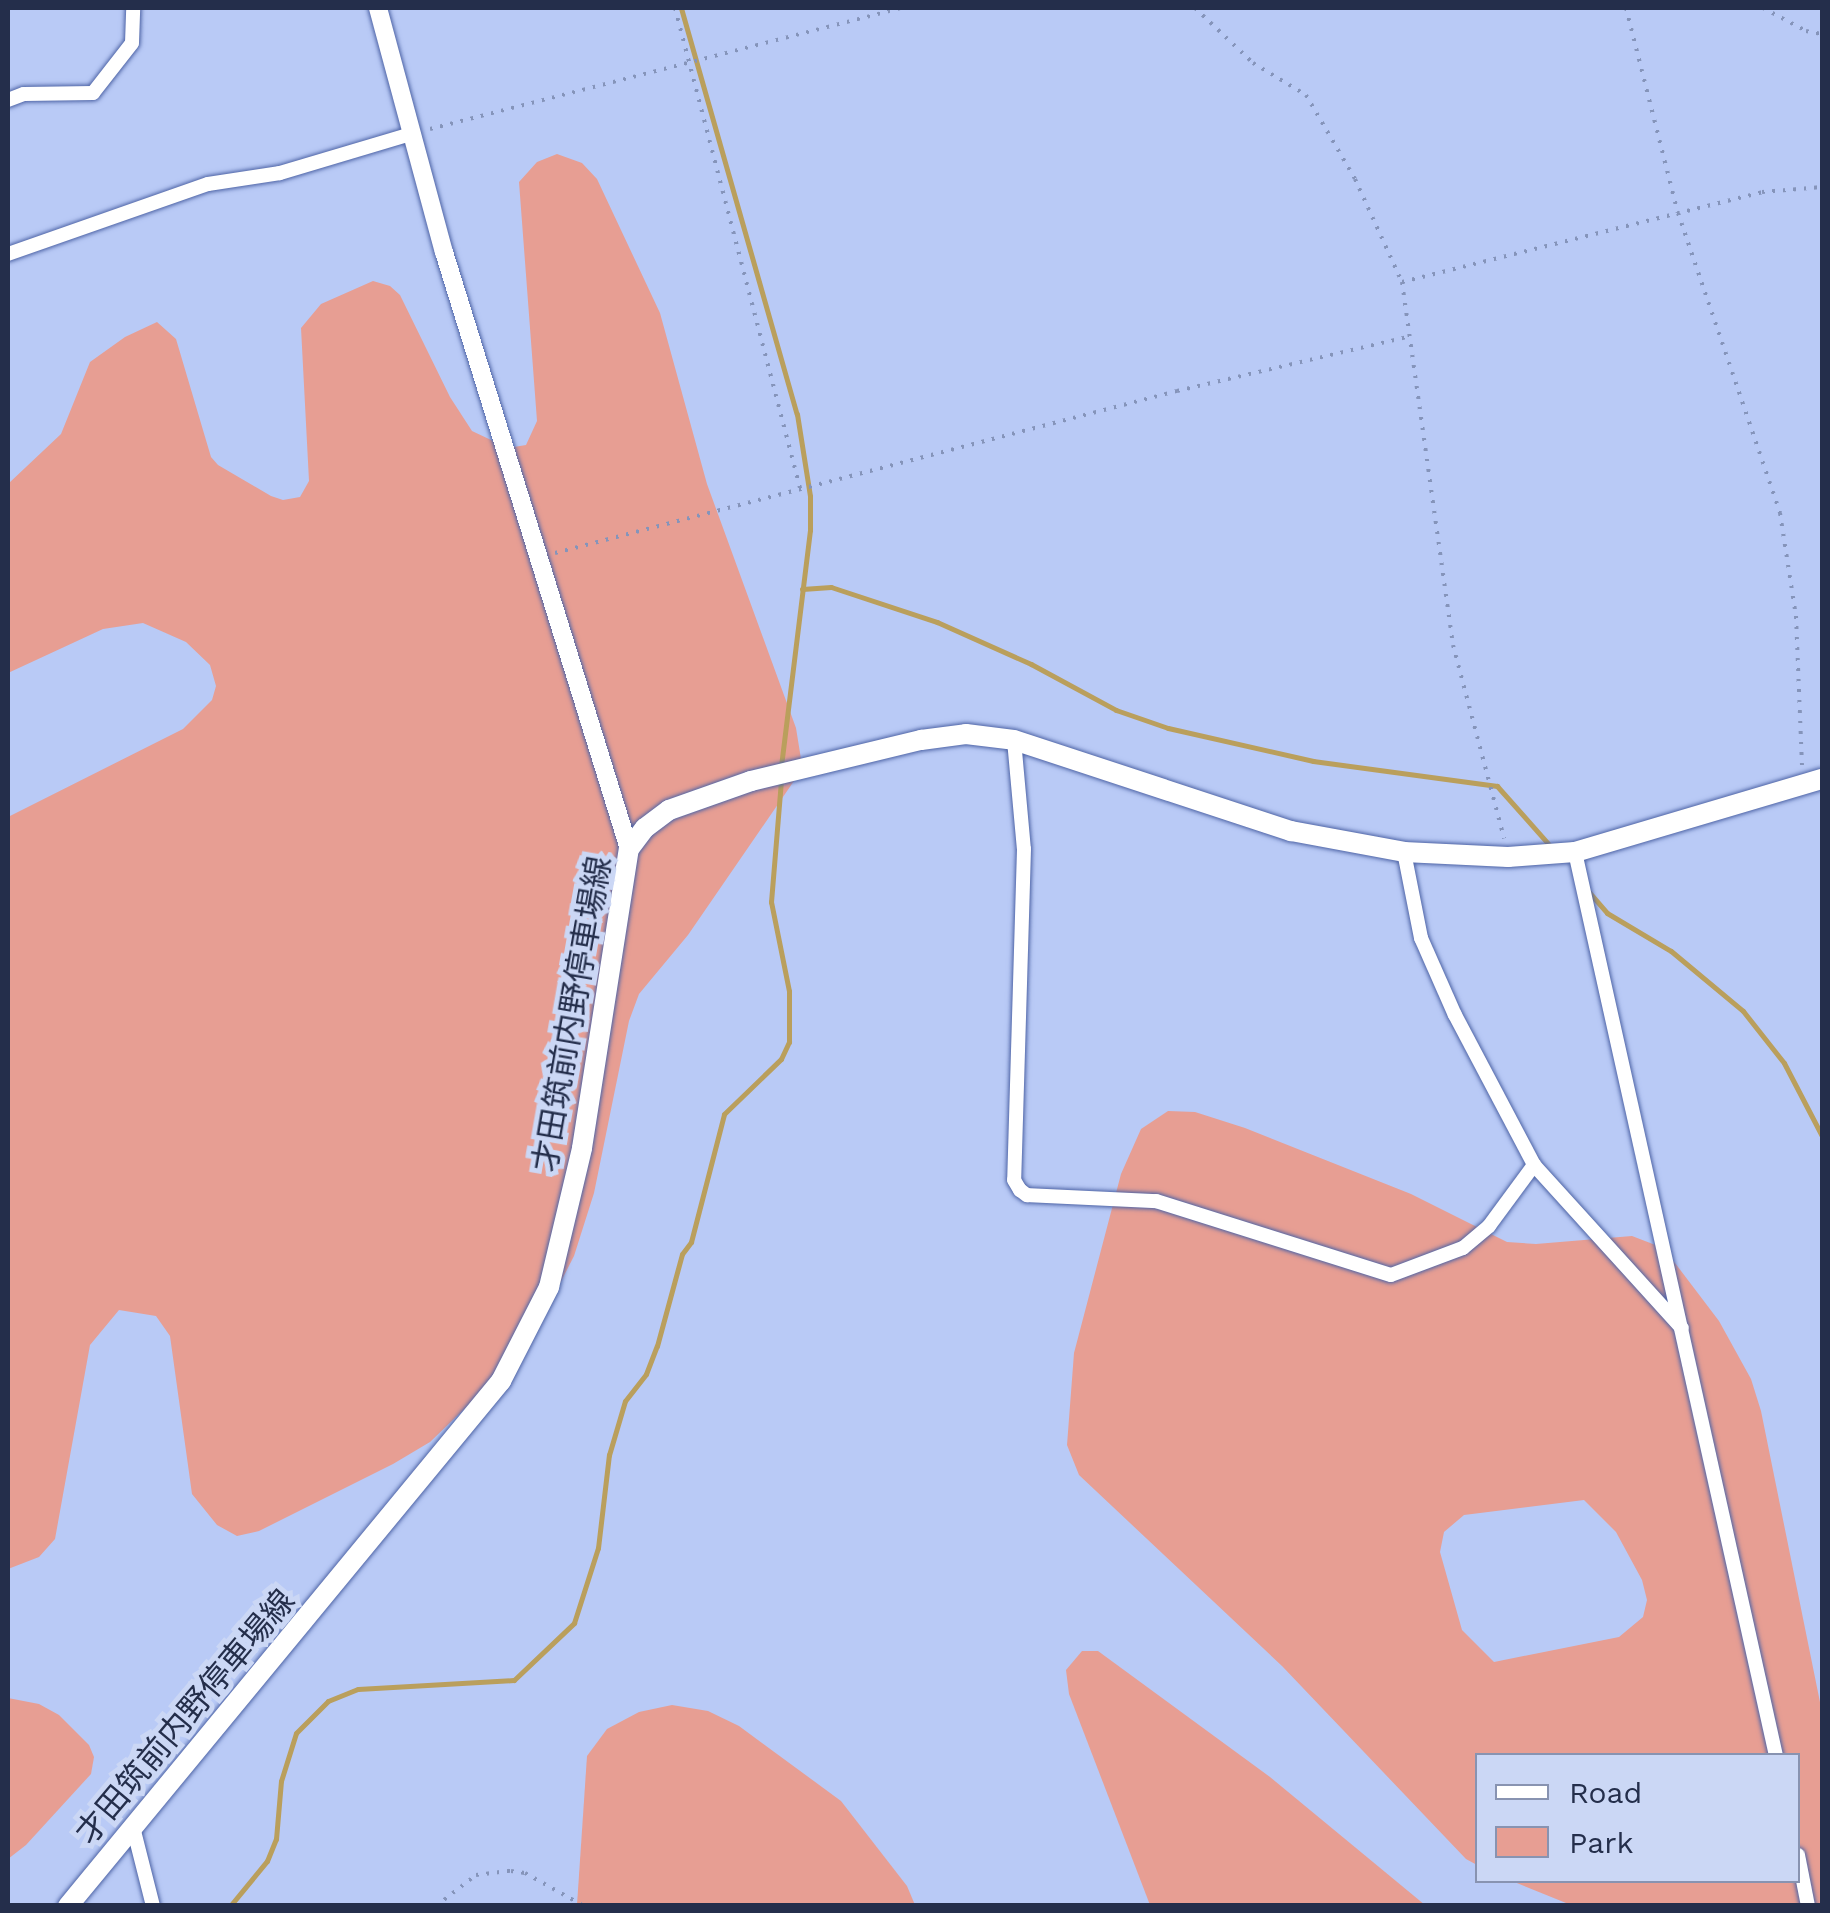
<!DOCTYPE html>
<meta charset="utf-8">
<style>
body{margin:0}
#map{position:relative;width:1830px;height:1913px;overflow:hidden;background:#b9caf6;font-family:"Work Sans","Noto Sans JP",sans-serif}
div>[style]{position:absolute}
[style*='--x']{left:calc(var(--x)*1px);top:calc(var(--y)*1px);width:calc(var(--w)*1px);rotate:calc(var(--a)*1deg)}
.green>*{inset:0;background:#e79e93}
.stream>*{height:5px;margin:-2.5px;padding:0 2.5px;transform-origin:2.5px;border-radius:2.5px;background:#ba9f5c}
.path>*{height:4px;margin-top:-2px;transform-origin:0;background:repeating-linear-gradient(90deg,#8594ba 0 2.5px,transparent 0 10.5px)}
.roads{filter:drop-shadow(0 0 2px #4e64a6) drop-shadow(0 0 2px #4e64a6)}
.minor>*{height:14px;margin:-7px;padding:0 7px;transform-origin:7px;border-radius:7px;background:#fff}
.tertiary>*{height:18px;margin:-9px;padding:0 9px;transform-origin:9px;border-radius:9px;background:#fff}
.secondary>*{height:20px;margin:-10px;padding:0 10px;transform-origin:10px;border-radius:10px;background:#fff}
span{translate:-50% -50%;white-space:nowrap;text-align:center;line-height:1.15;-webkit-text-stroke:10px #cbd7f5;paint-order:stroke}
.street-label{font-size:32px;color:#242e4b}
.frame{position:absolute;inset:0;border:10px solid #242e4b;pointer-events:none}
.legend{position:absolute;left:1475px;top:1753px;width:325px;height:130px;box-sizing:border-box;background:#cbd7f5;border:2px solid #8893b1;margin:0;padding:12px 18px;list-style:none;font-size:30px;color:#242e4b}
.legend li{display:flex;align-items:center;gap:20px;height:50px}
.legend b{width:50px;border:2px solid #8893b1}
</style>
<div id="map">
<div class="green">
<div style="clip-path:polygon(557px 154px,582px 163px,597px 179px,660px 313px,707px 484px,796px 728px,801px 759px,796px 778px,688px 935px,639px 994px,629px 1021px,594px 1193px,574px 1256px,549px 1305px,483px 1391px,430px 1442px,393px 1464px,259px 1531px,237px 1536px,217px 1525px,192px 1494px,170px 1336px,156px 1316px,119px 1310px,90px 1345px,55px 1539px,39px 1557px,8px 1569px,8px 817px,183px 729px,212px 700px,216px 686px,210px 665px,186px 642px,143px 623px,103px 629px,8px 673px,8px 484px,61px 434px,90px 362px,125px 337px,157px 322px,176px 339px,211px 457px,218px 465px,271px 496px,283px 500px,300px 497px,309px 481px,301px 328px,321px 304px,373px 281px,390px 286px,400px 295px,450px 397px,472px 431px,508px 448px,526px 445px,537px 421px,519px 182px,537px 162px)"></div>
<div style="clip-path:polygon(evenodd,1168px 1111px,1195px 1112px,1245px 1128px,1411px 1194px,1507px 1242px,1536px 1244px,1632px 1236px,1658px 1246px,1675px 1263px,1719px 1321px,1751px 1379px,1761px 1411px,1822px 1712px,1822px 1905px,1571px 1905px,1512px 1881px,1798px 1880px,1798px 1756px,1478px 1756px,1477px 1865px,1466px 1859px,1282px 1666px,1079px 1475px,1067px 1445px,1074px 1353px,1121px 1174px,1141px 1129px,1168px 1111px,1584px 1500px,1616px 1532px,1642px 1580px,1647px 1600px,1643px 1617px,1619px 1637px,1494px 1662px,1462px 1630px,1440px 1552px,1444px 1532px,1464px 1515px,1584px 1500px)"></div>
<div style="clip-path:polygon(1082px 1651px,1098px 1651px,1270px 1777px,1425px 1905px,1150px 1905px,1069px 1694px,1066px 1670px)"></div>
<div style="clip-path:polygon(8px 1698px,39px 1704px,59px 1715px,89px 1745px,94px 1757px,91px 1774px,26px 1845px,8px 1859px)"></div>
<div style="clip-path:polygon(672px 1705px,708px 1711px,739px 1726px,841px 1801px,907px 1886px,915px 1905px,577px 1905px,587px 1756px,607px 1729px,639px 1712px)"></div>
</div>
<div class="stream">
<div style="--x:681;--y:8;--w:422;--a:74.1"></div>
<div style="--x:797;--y:414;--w:83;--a:81"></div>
<div style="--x:810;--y:496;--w:34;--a:90"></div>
<div style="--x:810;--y:530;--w:237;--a:97"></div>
<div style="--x:802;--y:589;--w:29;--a:-4"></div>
<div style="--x:831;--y:587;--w:112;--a:18.3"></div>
<div style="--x:937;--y:622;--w:103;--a:24.1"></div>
<div style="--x:1031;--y:664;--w:97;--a:28.4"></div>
<div style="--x:1116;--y:710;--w:55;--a:19.1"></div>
<div style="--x:1168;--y:728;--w:149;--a:12.8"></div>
<div style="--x:1313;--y:761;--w:186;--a:7.7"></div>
<div style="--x:1497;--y:786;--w:83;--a:48.4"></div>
<div style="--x:1588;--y:891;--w:29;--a:49"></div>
<div style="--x:1607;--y:913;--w:74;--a:30.7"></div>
<div style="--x:1671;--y:951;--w:94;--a:39.8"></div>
<div style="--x:1743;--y:1011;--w:66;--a:51.7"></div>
<div style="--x:1784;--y:1063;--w:82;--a:62.5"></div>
<div style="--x:230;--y:1906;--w:58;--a:-50.6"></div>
<div style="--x:267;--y:1861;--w:24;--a:-68"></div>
<div style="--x:276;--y:1839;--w:58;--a:-85.1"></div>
<div style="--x:281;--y:1781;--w:50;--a:-72.6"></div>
<div style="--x:296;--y:1733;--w:45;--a:-45"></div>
<div style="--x:328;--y:1701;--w:32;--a:-22"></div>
<div style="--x:358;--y:1689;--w:156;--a:-3.3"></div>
<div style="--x:514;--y:1680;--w:83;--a:-43.5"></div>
<div style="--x:574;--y:1623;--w:79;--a:-72.3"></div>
<div style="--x:598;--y:1548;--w:94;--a:-83.3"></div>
<div style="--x:609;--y:1455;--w:56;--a:-73.5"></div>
<div style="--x:625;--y:1401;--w:34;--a:-52"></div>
<div style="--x:646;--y:1374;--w:30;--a:-69"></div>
<div style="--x:657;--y:1346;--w:95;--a:-74.8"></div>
<div style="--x:682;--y:1254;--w:15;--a:-53"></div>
<div style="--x:691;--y:1242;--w:132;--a:-75.5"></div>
<div style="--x:724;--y:1114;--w:79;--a:-44"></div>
<div style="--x:781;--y:1059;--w:19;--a:-65"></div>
<div style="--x:789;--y:1042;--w:51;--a:-90"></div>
<div style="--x:789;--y:991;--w:91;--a:-101.4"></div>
<div style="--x:771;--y:902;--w:121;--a:-85.3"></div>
</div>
<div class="path">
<div style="--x:675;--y:8;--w:497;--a:75.4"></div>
<div style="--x:1195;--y:8;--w:80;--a:43.5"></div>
<div style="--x:1253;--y:63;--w:62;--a:31.1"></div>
<div style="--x:1306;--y:95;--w:97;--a:59.7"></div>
<div style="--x:1355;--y:179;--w:113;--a:65.5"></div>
<div style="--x:1402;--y:282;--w:367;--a:82"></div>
<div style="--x:1453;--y:645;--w:200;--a:75.2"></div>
<div style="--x:1626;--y:8;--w:211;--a:75.8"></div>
<div style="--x:1678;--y:213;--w:317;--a:71.2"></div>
<div style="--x:1780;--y:513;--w:104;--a:81.2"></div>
<div style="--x:1796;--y:616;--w:152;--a:87.7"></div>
<div style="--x:1763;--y:8;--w:49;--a:28.1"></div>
<div style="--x:1806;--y:31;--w:16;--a:11"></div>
<div style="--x:430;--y:129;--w:485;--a:-14.4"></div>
<div style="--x:1402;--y:282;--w:371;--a:-14"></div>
<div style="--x:1762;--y:192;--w:60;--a:-4.8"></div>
<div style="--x:555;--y:553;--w:643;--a:-14.6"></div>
<div style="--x:1177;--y:391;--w:237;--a:-13.2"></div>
<div style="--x:436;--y:1906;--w:51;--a:-37.8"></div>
<div style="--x:476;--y:1875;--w:35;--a:-7"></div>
<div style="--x:511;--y:1871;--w:14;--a:8"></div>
<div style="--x:525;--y:1873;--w:68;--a:29.2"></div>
</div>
<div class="roads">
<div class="minor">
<div style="--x:8;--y:100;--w:17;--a:-21"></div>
<div style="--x:24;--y:94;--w:69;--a:-0.8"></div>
<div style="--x:93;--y:93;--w:63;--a:-52"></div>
<div style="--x:132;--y:43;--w:35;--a:-88"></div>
<div style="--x:8;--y:254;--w:212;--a:-19.3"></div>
<div style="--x:208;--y:184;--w:73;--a:-8.7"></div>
<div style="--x:280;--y:173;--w:137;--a:-16.6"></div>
<div style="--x:1014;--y:740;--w:109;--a:84.8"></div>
<div style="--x:1024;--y:849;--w:331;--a:91.7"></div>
<div style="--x:1014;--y:1180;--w:12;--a:59"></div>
<div style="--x:1020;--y:1190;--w:9;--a:36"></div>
<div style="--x:1027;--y:1195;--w:129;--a:2.7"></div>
<div style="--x:1156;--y:1201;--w:246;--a:17.5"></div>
<div style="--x:1391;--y:1275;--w:77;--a:-20.6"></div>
<div style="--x:1463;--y:1248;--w:34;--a:-40"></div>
<div style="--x:1489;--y:1226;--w:76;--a:-53.6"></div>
<div style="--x:1404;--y:852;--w:88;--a:78.8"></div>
<div style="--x:1421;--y:938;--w:84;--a:66.2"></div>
<div style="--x:1455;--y:1015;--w:170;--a:62.2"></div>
<div style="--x:1534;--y:1165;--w:220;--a:47.8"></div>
<div style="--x:1575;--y:852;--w:926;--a:77.46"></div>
<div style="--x:133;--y:1827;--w:81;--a:75.8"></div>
<div style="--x:1798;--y:1855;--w:52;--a:78.9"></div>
</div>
<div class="tertiary">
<div style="--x:378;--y:8;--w:253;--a:74.9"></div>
<div style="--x:444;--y:252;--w:625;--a:72.78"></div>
</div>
<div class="secondary">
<div style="--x:68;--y:1906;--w:681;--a:-50.49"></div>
<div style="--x:501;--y:1381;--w:106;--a:-62.9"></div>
<div style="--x:549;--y:1287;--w:143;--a:-76.6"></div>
<div style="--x:582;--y:1148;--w:303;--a:-81.1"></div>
<div style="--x:629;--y:849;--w:26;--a:-53"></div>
<div style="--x:645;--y:828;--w:30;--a:-37"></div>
<div style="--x:669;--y:810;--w:87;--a:-19.5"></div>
<div style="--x:751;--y:781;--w:175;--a:-13.6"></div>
<div style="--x:921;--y:740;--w:45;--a:-7.6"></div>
<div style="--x:966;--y:734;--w:48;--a:7.1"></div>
<div style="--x:1014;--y:740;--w:292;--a:18.2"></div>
<div style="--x:1291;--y:831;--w:115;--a:10.5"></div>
<div style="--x:1404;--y:852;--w:104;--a:2.8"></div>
<div style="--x:1508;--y:857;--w:67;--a:-4.3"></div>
<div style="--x:1575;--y:852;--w:258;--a:-16.5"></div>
</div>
</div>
<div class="street-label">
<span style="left:572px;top:1014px;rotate:-80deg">才田筑前内野停車場線</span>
<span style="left:185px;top:1717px;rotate:-50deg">才田筑前内野停車場線</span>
</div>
<div class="frame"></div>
<ul class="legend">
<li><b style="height:12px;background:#fff"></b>Road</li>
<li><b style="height:28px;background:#e79e93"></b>Park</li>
</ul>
</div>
